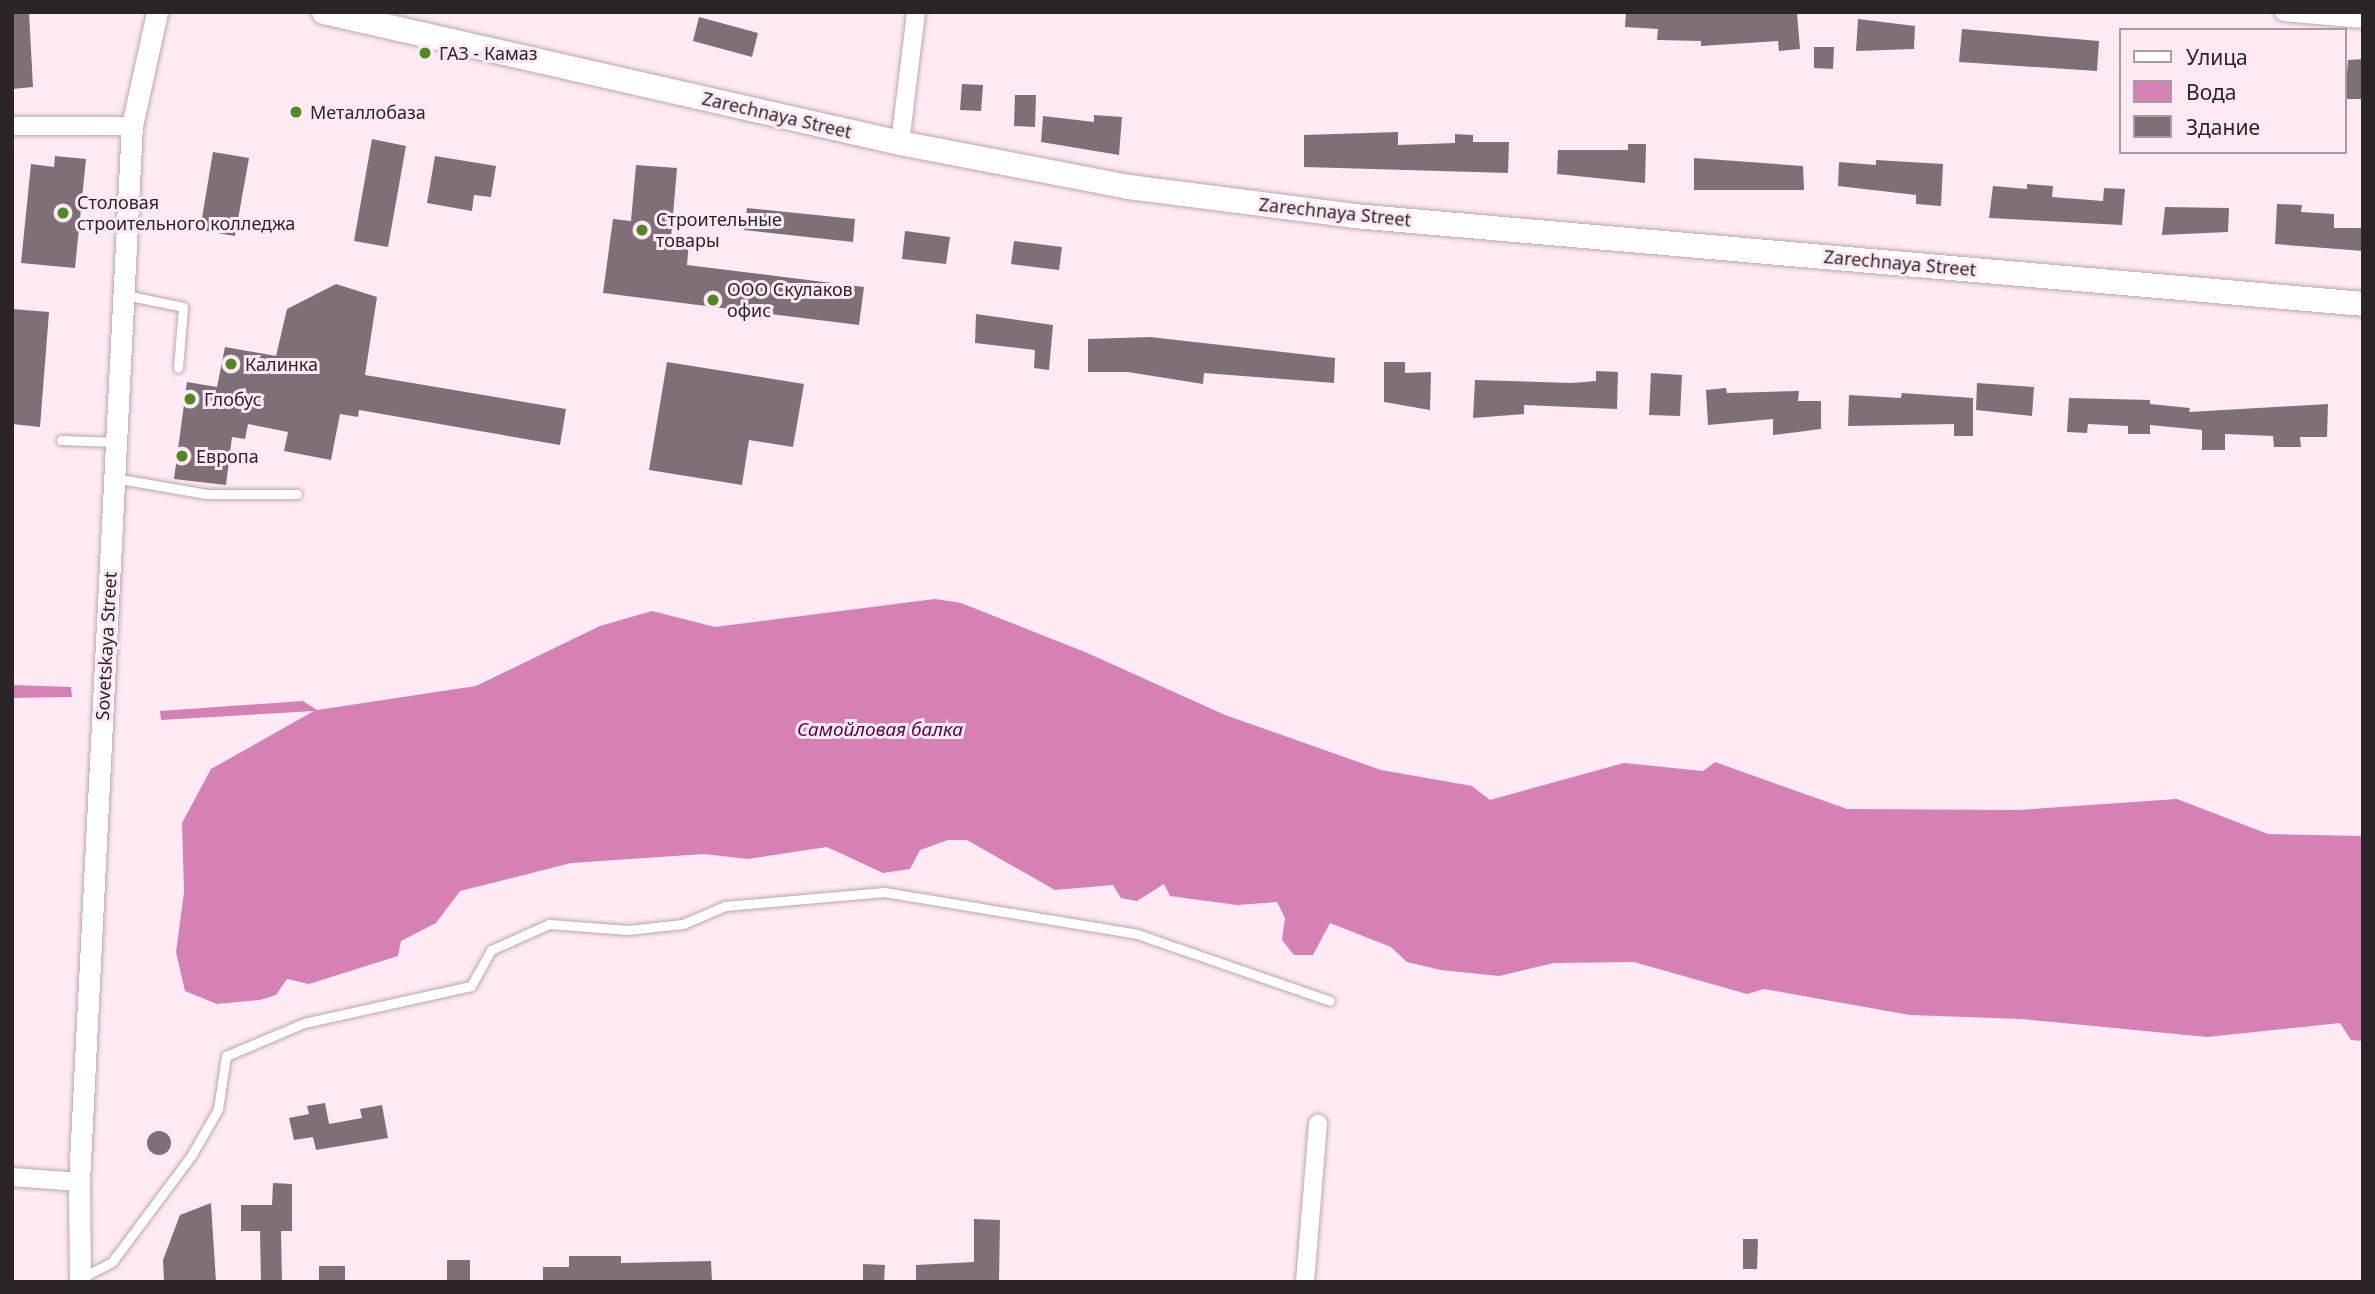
<!DOCTYPE html>
<meta charset="utf-8">
<style>
body{margin:0}
#map{position:relative;width:2375px;height:1294px;overflow:hidden;background:#feeaf5;font-family:"Noto Sans",sans-serif}
div>[style]{position:absolute}
[style*='--x']{left:calc(var(--x)*1px);top:calc(var(--y)*1px);width:calc(var(--w)*1px);rotate:calc(var(--a)*1deg)}
.water>*{inset:0;background:#d681b4}
.building>*{inset:0;background:#7f6f78}
.round{border-radius:50%}
.roads{filter:drop-shadow(0 0 2px #baa7b1) drop-shadow(0 0 2px #baa7b1)}
.service>*{height:9px;margin:-4.5px;padding:0 4.5px;transform-origin:4.5px;border-radius:4.5px;background:#fff}
.minor>*{height:18px;margin:-9px;padding:0 9px;transform-origin:9px;border-radius:9px;background:#fff}
.tertiary>*{height:21px;margin:-10.5px;padding:0 10.5px;transform-origin:10.5px;border-radius:10.5px;background:#fff}
.secondary>*{height:24px;margin:-12px;padding:0 12px;transform-origin:12px;border-radius:12px;background:#fff}
.dots>*{width:19px;height:19px;translate:-50% -50%;box-sizing:border-box;border:4px solid #feeaf5;border-radius:50%}
span{translate:-50% -50%;white-space:nowrap;text-align:center;line-height:1.15;-webkit-text-stroke:6px #feeaf5;paint-order:stroke}
.poi-label{font-size:18px;color:#2b2428}
.left{translate:0 -50%;text-align:left}
.street-label{font-size:18px;color:#2b2428}
.water-label{font-size:19px;color:#54063d;font-style:italic}
.frame{position:absolute;inset:0;border:14px solid #2b2428;pointer-events:none}
.legend{position:absolute;left:2119px;top:28px;width:228px;height:126px;box-sizing:border-box;background:#feeaf5;border:2px solid #aa9ba3;margin:0;padding:9px 12px;list-style:none;font-size:21px;color:#2b2428}
.legend li{display:flex;align-items:center;gap:14px;height:35px}
.legend b{width:35px;border:2px solid #aa9ba3}
</style>
<div id="map">
<div class="water">
<div style="clip-path:polygon(935px 599px,961px 603px,1085px 652px,1225px 715px,1381px 770px,1472px 786px,1490px 800px,1624px 763px,1703px 771px,1715px 762px,1847px 809px,2018px 810px,2177px 799px,2268px 834px,2363px 836px,2363px 1041px,2351px 1040px,2340px 1023px,2207px 1037px,2021px 1019px,1910px 1015px,1764px 989px,1747px 994px,1634px 962px,1554px 963px,1499px 976px,1441px 970px,1407px 962px,1391px 947px,1330px 923px,1313px 955px,1294px 955px,1282px 940px,1285px 918px,1277px 902px,1237px 905px,1170px 896px,1164px 884px,1137px 901px,1121px 898px,1113px 885px,1055px 890px,967px 840px,948px 840px,920px 850px,910px 869px,883px 873px,827px 847px,748px 859px,704px 854px,571px 863px,460px 891px,436px 923px,401px 941px,398px 956px,309px 984px,287px 979px,276px 995px,260px 1000px,217px 1004px,185px 991px,176px 952px,184px 892px,182px 823px,211px 769px,314px 711px,161px 720px,160px 711px,303px 701px,317px 710px,476px 686px,600px 626px,652px 611px,715px 627px)"></div>
<div style="clip-path:polygon(12px 685px,71px 687px,72px 697px,12px 698px)"></div>
</div>
<div class="building">
<div style="clip-path:polygon(12px 12px,29px 12px,33px 87px,12px 89px)"></div>
<div style="clip-path:polygon(1626px 12px,1797px 14px,1800px 49px,1779px 51px,1778px 41px,1701px 46px,1701px 41px,1657px 40px,1658px 29px,1625px 27px)"></div>
<div style="clip-path:polygon(699px 17px,758px 33px,752px 57px,693px 41px)"></div>
<div style="clip-path:polygon(1858px 19px,1915px 26px,1914px 49px,1856px 51px)"></div>
<div style="clip-path:polygon(1962px 29px,2099px 41px,2097px 71px,1959px 62px)"></div>
<div style="clip-path:polygon(1814px 47px,1834px 47px,1833px 69px,1814px 68px)"></div>
<div style="clip-path:polygon(2363px 59px,2363px 99px,2345px 99px,2348px 60px)"></div>
<div style="clip-path:polygon(962px 84px,983px 85px,981px 111px,960px 110px)"></div>
<div style="clip-path:polygon(1015px 95px,1036px 95px,1035px 127px,1014px 126px)"></div>
<div style="clip-path:polygon(1094px 115px,1122px 117px,1119px 155px,1041px 142px,1043px 116px,1094px 122px)"></div>
<div style="clip-path:polygon(1398px 132px,1398px 145px,1455px 143px,1455px 134px,1473px 135px,1473px 142px,1509px 142px,1508px 173px,1304px 167px,1304px 135px)"></div>
<div style="clip-path:polygon(372px 139px,406px 146px,388px 247px,354px 241px)"></div>
<div style="clip-path:polygon(1628px 144px,1646px 144px,1645px 183px,1557px 174px,1558px 150px,1628px 150px)"></div>
<div style="clip-path:polygon(213px 152px,249px 158px,235px 236px,200px 230px)"></div>
<div style="clip-path:polygon(55px 156px,86px 159px,75px 268px,21px 263px,31px 164px,54px 167px)"></div>
<div style="clip-path:polygon(435px 156px,496px 166px,491px 197px,474px 195px,472px 211px,427px 203px)"></div>
<div style="clip-path:polygon(1694px 158px,1803px 166px,1804px 190px,1694px 190px)"></div>
<div style="clip-path:polygon(1876px 160px,1943px 164px,1941px 206px,1916px 204px,1916px 195px,1838px 186px,1839px 162px,1876px 165px)"></div>
<div style="clip-path:polygon(636px 165px,677px 168px,671px 239px,689px 241px,687px 265px,864px 287px,859px 325px,603px 293px,613px 219px,631px 221px)"></div>
<div style="clip-path:polygon(2027px 184px,2053px 186px,2052px 197px,2103px 201px,2104px 188px,2125px 189px,2122px 225px,1989px 218px,1993px 186px,2027px 189px)"></div>
<div style="clip-path:polygon(2277px 204px,2302px 205px,2301px 212px,2334px 214px,2334px 228px,2363px 228px,2363px 251px,2275px 244px)"></div>
<div style="clip-path:polygon(2165px 207px,2229px 208px,2228px 232px,2162px 235px)"></div>
<div style="clip-path:polygon(747px 208px,855px 219px,853px 242px,744px 230px)"></div>
<div style="clip-path:polygon(905px 231px,950px 237px,946px 264px,902px 259px)"></div>
<div style="clip-path:polygon(1014px 241px,1062px 247px,1059px 270px,1011px 264px)"></div>
<div style="clip-path:polygon(336px 284px,377px 297px,365px 375px,566px 409px,560px 445px,359px 410px,358px 417px,340px 414px,331px 460px,284px 451px,288px 432px,248px 424px,245px 439px,232px 437px,226px 485px,174px 479px,187px 382px,217px 387px,225px 347px,276px 356px,287px 309px)"></div>
<div style="clip-path:polygon(12px 309px,49px 312px,40px 427px,12px 424px)"></div>
<div style="clip-path:polygon(976px 314px,1053px 325px,1049px 370px,1034px 368px,1035px 350px,975px 343px)"></div>
<div style="clip-path:polygon(1150px 337px,1335px 358px,1334px 383px,1204px 373px,1203px 384px,1128px 372px,1088px 372px,1088px 339px)"></div>
<div style="clip-path:polygon(667px 362px,804px 384px,793px 447px,749px 440px,742px 485px,649px 470px)"></div>
<div style="clip-path:polygon(1384px 362px,1405px 362px,1405px 373px,1431px 372px,1430px 410px,1384px 402px)"></div>
<div style="clip-path:polygon(1596px 371px,1618px 372px,1617px 409px,1524px 405px,1524px 414px,1473px 418px,1475px 380px,1572px 383px,1596px 381px)"></div>
<div style="clip-path:polygon(1651px 373px,1682px 375px,1680px 416px,1649px 415px)"></div>
<div style="clip-path:polygon(1977px 383px,2034px 387px,2032px 416px,1976px 410px)"></div>
<div style="clip-path:polygon(1726px 388px,1727px 393px,1799px 391px,1798px 401px,1821px 401px,1821px 429px,1773px 435px,1773px 419px,1708px 425px,1706px 390px)"></div>
<div style="clip-path:polygon(1902px 393px,1973px 398px,1973px 436px,1954px 436px,1954px 424px,1848px 426px,1849px 395px,1901px 398px)"></div>
<div style="clip-path:polygon(2069px 398px,2150px 400px,2150px 404px,2190px 408px,2189px 412px,2328px 404px,2327px 437px,2300px 437px,2301px 447px,2274px 447px,2273px 436px,2225px 434px,2225px 450px,2202px 450px,2202px 430px,2150px 425px,2150px 434px,2128px 434px,2128px 426px,2088px 424px,2087px 433px,2067px 432px)"></div>
<div style="clip-path:polygon(325px 1103px,329px 1124px,362px 1118px,360px 1109px,382px 1105px,388px 1138px,316px 1150px,313px 1137px,294px 1140px,289px 1118px,309px 1114px,307px 1106px)"></div>
<div class="round" style="left:147px;top:1131px;width:24px;height:24px"></div>
<div style="clip-path:polygon(273px 1183px,292px 1184px,292px 1231px,281px 1231px,282px 1282px,261px 1282px,260px 1231px,241px 1231px,241px 1205px,272px 1205px)"></div>
<div style="clip-path:polygon(211px 1203px,216px 1282px,164px 1282px,163px 1260px,180px 1215px)"></div>
<div style="clip-path:polygon(974px 1219px,1000px 1220px,999px 1282px,916px 1282px,916px 1265px,974px 1262px)"></div>
<div style="clip-path:polygon(1743px 1239px,1758px 1239px,1757px 1269px,1743px 1269px)"></div>
<div style="clip-path:polygon(569px 1256px,621px 1256px,621px 1263px,711px 1261px,712px 1282px,543px 1282px,543px 1267px,569px 1267px)"></div>
<div style="clip-path:polygon(447px 1260px,470px 1260px,470px 1282px,447px 1282px)"></div>
<div style="clip-path:polygon(863px 1264px,885px 1265px,884px 1282px,863px 1282px)"></div>
<div style="clip-path:polygon(319px 1266px,345px 1266px,345px 1282px,319px 1282px)"></div>
</div>
<div class="roads">
<div class="service">
<div style="--x:125;--y:295;--w:59;--a:11.7"></div>
<div style="--x:183;--y:307;--w:61;--a:94.7"></div>
<div style="--x:61;--y:440;--w:54;--a:2.1"></div>
<div style="--x:114;--y:478;--w:94;--a:9.8"></div>
<div style="--x:207;--y:494;--w:90;--a:0"></div>
<div style="--x:81;--y:1278;--w:35;--a:-27"></div>
<div style="--x:112;--y:1262;--w:132;--a:-53.3"></div>
<div style="--x:191;--y:1156;--w:54;--a:-60.1"></div>
<div style="--x:218;--y:1109;--w:54;--a:-81.4"></div>
<div style="--x:226;--y:1056;--w:85;--a:-22.9"></div>
<div style="--x:304;--y:1023;--w:171;--a:-12.5"></div>
<div style="--x:471;--y:986;--w:41;--a:-60.9"></div>
<div style="--x:491;--y:950;--w:64;--a:-24.1"></div>
<div style="--x:549;--y:924;--w:79;--a:4.3"></div>
<div style="--x:628;--y:930;--w:55;--a:-6.2"></div>
<div style="--x:683;--y:924;--w:46;--a:-23.2"></div>
<div style="--x:725;--y:906;--w:160;--a:-5"></div>
<div style="--x:884;--y:892;--w:256;--a:9.4"></div>
<div style="--x:1137;--y:934;--w:204;--a:19.1"></div>
</div>
<div class="minor">
<div style="--x:2284;--y:12;--w:79;--a:5.1"></div>
<div style="--x:12;--y:126;--w:120;--a:0"></div>
<div style="--x:900;--y:143;--w:132;--a:-83"></div>
<div style="--x:12;--y:1177;--w:67;--a:4.3"></div>
<div style="--x:1305;--y:1282;--w:159;--a:-85.3"></div>
</div>
<div class="tertiary">
<div style="--x:80;--y:1282;--w:100;--a:-90.6"></div>
<div style="--x:79;--y:1182;--w:1057;--a:-87.13"></div>
<div style="--x:132;--y:126;--w:117;--a:-77.6"></div>
</div>
<div class="secondary">
<div style="--x:324;--y:12;--w:591;--a:12.81"></div>
<div style="--x:900;--y:143;--w:233;--a:10.9"></div>
<div style="--x:1129;--y:187;--w:227;--a:7.3"></div>
<div style="--x:1354;--y:216;--w:1013;--a:4.98"></div>
</div>
</div>
<div class="dots">
<div style="left:425px;top:53px;background:#518822"></div>
<div style="left:296px;top:112px;background:#518822"></div>
<div style="left:63px;top:213px;background:#518822"></div>
<div style="left:642px;top:230px;background:#518822"></div>
<div style="left:713px;top:300px;background:#518822"></div>
<div style="left:231px;top:364px;background:#518822"></div>
<div style="left:190px;top:399px;background:#518822"></div>
<div style="left:182px;top:456px;background:#518822"></div>
</div>
<div class="poi-label">
<span class="left" style="left:439px;top:53px">ГАЗ - Камаз</span>
<span class="left" style="left:310px;top:112px">Металлобаза</span>
<span class="left" style="left:77px;top:213px">Столовая<br>строительного колледжа</span>
<span class="left" style="left:656px;top:230px">Строительные<br>товары</span>
<span class="left" style="left:727px;top:300px">ООО Скулаков<br>офис</span>
<span class="left" style="left:245px;top:364px">Калинка</span>
<span class="left" style="left:204px;top:399px">Глобус</span>
<span class="left" style="left:196px;top:456px">Европа</span>
</div>
<div class="street-label">
<span style="left:777px;top:115px;rotate:13deg">Zarechnaya Street</span>
<span style="left:1335px;top:212px;rotate:6deg">Zarechnaya Street</span>
<span style="left:1900px;top:263px;rotate:5deg">Zarechnaya Street</span>
<span style="left:106px;top:646px;rotate:-87deg">Sovetskaya Street</span>
</div>
<div class="water-label">
<span style="left:880px;top:730px">Самойловая балка</span>
</div>
<div class="frame"></div>
<ul class="legend">
<li><b style="height:9px;background:#fff"></b>Улица</li>
<li><b style="height:19px;background:#d681b4"></b>Вода</li>
<li><b style="height:19px;background:#7f6f78"></b>Здание</li>
</ul>
</div>
